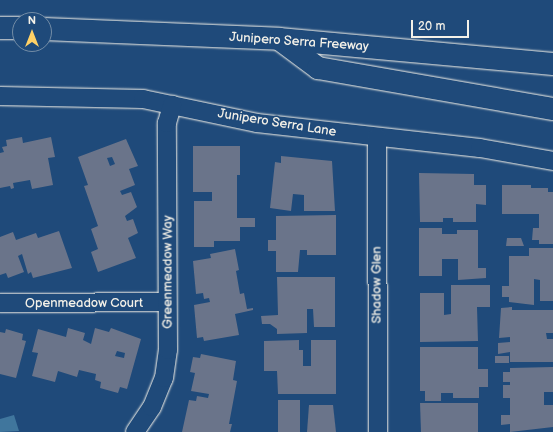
<!DOCTYPE html>
<style>
body{margin:0}
#map{position:relative;width:553px;height:432px;overflow:hidden;background:#1f4a7a;font-family:"Balsamiq Sans",sans-serif}
div>[style]{position:absolute}
[style*='--x']{left:calc(var(--x)*1px);top:calc(var(--y)*1px);width:calc(var(--w)*1px);rotate:calc(var(--a)*1deg)}
.water>*{inset:0;background:#40769d}
.building>*{inset:0;background:#6a748a}
.roads{filter:drop-shadow(0 0 1px #f4f1e8) drop-shadow(0 0 1px #f4f1e8)}
.minor>*{height:18px;margin:-9px;padding:0 9px;transform-origin:9px;border-radius:9px;background:#1f4a7a}
.motorway>*{height:22px;margin:-11px;padding:0 11px;transform-origin:11px;border-radius:11px;background:#1f4a7a}
span{translate:-50% -50%;white-space:nowrap;text-align:center;line-height:1.15;-webkit-text-stroke:3px #1f4a7a;paint-order:stroke}
.street-label{font-size:13px;color:#f4f1e8}
.north{position:absolute;left:12px;top:12px;width:40px;height:40px;box-sizing:border-box;background:#1f4a7a;border:1px solid #748da6;border-radius:50%;rotate:0deg;font-size:11px;font-weight:700;line-height:16px;text-align:center;color:#f4f1e8}
.north::after{content:'';display:block;margin:auto;width:14px;height:18px;background:#ffd166;clip-path:polygon(50% 0,100% 100%,50% 72%,0 100%)}
.scale{position:absolute;left:411px;top:20px;width:58px;height:18px;box-sizing:border-box;border:2px solid #f4f1e8;border-top:0;padding-left:5px;font-size:12px;line-height:14px;white-space:nowrap;color:#f4f1e8;-webkit-text-stroke:3px #1f4a7a;paint-order:stroke}
</style>
<div id="map">
<div class="water">
<div style="clip-path:polygon(14px 415px,19px 431px,0 432px,0 419px)"></div>
</div>
<div class="building">
<div style="clip-path:polygon(22px 137px,23px 143px,51px 137px,55px 157px,48px 158px,53px 185px,32px 189px,30px 180px,13px 183px,14px 188px,11px 189px,10px 186px,0 188px,0 153px,4px 152px,2px 147px,7px 146px,6px 140px)"></div>
<div style="clip-path:polygon(evenodd,126px 139px,138px 166px,129px 169px,135px 185px,120px 191px,122px 195px,131px 192px,137px 207px,125px 216px,127px 221px,133px 219px,138px 233px,128px 238px,136px 258px,98px 272px,91px 252px,98px 249px,91px 229px,98px 226px,84px 186px,88px 185px,78px 157px,126px 139px,112px 157px,115px 164px,110px 166px,107px 158px,112px 157px)"></div>
<div style="clip-path:polygon(193px 146px,240px 146px,240px 175px,237px 175px,237px 218px,255px 218px,255px 227px,240px 227px,240px 241px,214px 241px,214px 247px,194px 247px,194px 201px,212px 201px,212px 192px,193px 192px)"></div>
<div style="clip-path:polygon(281px 156px,332px 161px,335px 211px,304px 211px,304px 195px,293px 194px,291px 211px,270px 208px,275px 162px,281px 163px)"></div>
<div style="clip-path:polygon(419px 173px,474px 174px,474px 185px,486px 185px,486px 205px,476px 204px,476px 222px,453px 222px,453px 218px,443px 218px,443px 222px,420px 222px)"></div>
<div style="clip-path:polygon(502px 185px,531px 185px,531px 188px,548px 188px,548px 192px,553px 192px,553px 244px,539px 244px,539px 240px,532px 240px,533px 228px,539px 228px,539px 214px,502px 214px)"></div>
<div style="clip-path:polygon(336px 215px,336px 255px,307px 255px,307px 250px,300px 250px,298px 272px,276px 272px,276px 251px,268px 251px,268px 240px,276px 240px,276px 216px)"></div>
<div style="clip-path:polygon(419px 228px,442px 228px,442px 234px,457px 234px,457px 230px,478px 230px,478px 268px,486px 268px,486px 278px,458px 280px,458px 259px,442px 259px,442px 276px,419px 276px)"></div>
<div style="clip-path:polygon(59px 231px,72px 268px,33px 278px,31px 272px,28px 274px,22px 254px,18px 256px,24px 272px,8px 278px,6px 273px,0 275px,0 237px,13px 232px,16px 240px,36px 233px,38px 238px)"></div>
<div style="clip-path:polygon(507px 238px,521px 238px,524px 246px,506px 246px)"></div>
<div style="clip-path:polygon(529px 248px,553px 248px,553px 301px,540px 301px,540px 280px,534px 279px,534px 305px,509px 302px,509px 297px,502px 297px,502px 286px,509px 286px,509px 256px,529px 256px)"></div>
<div style="clip-path:polygon(235px 249px,239px 270px,236px 271px,240px 294px,244px 293px,247px 309px,253px 308px,253px 310px,235px 314px,239px 335px,204px 341px,203px 337px,197px 338px,194px 305px,210px 302px,209px 298px,204px 299px,203px 293px,196px 294px,193px 261px,211px 258px,210px 254px)"></div>
<div style="clip-path:polygon(277px 277px,335px 277px,335px 327px,314px 327px,313px 309px,307px 309px,307px 333px,277px 334px,277px 329px,270px 324px,262px 324px,261px 316px,278px 315px)"></div>
<div style="clip-path:polygon(451px 285px,490px 285px,490px 307px,477px 307px,478px 341px,420px 342px,420px 293px,444px 293px,444px 315px,451px 314px)"></div>
<div style="clip-path:polygon(512px 307px,512px 310px,553px 310px,553px 333px,546px 333px,547px 339px,553px 339px,553px 362px,510px 362px,510px 352px,498px 354px,498px 343px,510px 342px,510px 337px,499px 338px,501px 308px)"></div>
<div style="clip-path:polygon(evenodd,68px 328px,85px 333px,83px 340px,91px 344px,95px 328px,109px 332px,111px 328px,141px 339px,127px 389px,120px 387px,118px 393px,100px 388px,101px 382px,95px 380px,96px 374px,79px 370px,77px 377px,58px 371px,55px 382px,32px 376px,38px 353px,32px 352px,38px 329px,66px 337px,68px 328px,117px 351px,125px 353px,124px 358px,115px 356px,117px 351px)"></div>
<div style="clip-path:polygon(6px 329px,23px 334px,22px 340px,26px 341px,16px 378px,0 374px,0 332px,5px 333px)"></div>
<div style="clip-path:polygon(299px 340px,299px 350px,303px 350px,303px 366px,311px 366px,311px 340px,336px 340px,336px 394px,278px 394px,277px 371px,264px 371px,264px 341px)"></div>
<div style="clip-path:polygon(420px 347px,478px 347px,478px 369px,488px 369px,488px 387px,479px 387px,479px 398px,453px 398px,453px 393px,441px 393px,441px 401px,425px 401px,425px 391px,420px 391px)"></div>
<div style="clip-path:polygon(201px 354px,236px 361px,233px 380px,237px 381px,229px 424px,232px 424px,230px 432px,182px 432px,189px 400px,196px 401px,197px 396px,208px 398px,209px 394px,191px 391px,195px 373px,190px 372px,193px 357px,200px 358px)"></div>
<div style="clip-path:polygon(495px 356px,509px 356px,509px 363px,495px 363px)"></div>
<div style="clip-path:polygon(553px 367px,553px 392px,544px 392px,544px 405px,553px 405px,553px 427px,510px 432px,510px 424px,501px 425px,501px 415px,510px 415px,510px 398px,503px 398px,503px 385px,510px 385px,510px 382px,503px 382px,503px 372px,510px 372px,510px 368px)"></div>
<div style="clip-path:polygon(278px 400px,300px 400px,300px 432px,278px 432px)"></div>
<div style="clip-path:polygon(420px 403px,478px 403px,478px 432px,421px 432px)"></div>
<div style="clip-path:polygon(309px 405px,333px 405px,336px 432px,307px 432px)"></div>
</div>
<div class="roads">
<div class="minor">
<div style="--x:0;--y:96;--w:143;--a:1.2"></div>
<div style="--x:143;--y:99;--w:116;--a:11.9"></div>
<div style="--x:257;--y:123;--w:224;--a:6.4"></div>
<div style="--x:480;--y:148;--w:74;--a:10.1"></div>
<div style="--x:377;--y:137;--w:295;--a:89.8"></div>
<div style="--x:0;--y:303;--w:167;--a:-0.3"></div>
<div style="--x:135;--y:432;--w:30;--a:-56"></div>
<div style="--x:152;--y:407;--w:31;--a:-68"></div>
<div style="--x:164;--y:378;--w:28;--a:-82"></div>
<div style="--x:168;--y:350;--w:227;--a:-90.3"></div>
<div style="--x:167;--y:123;--w:19;--a:-74"></div>
</div>
<div class="motorway">
<div style="--x:0;--y:28;--w:20;--a:0"></div>
<div style="--x:44;--y:29;--w:235;--a:2.4"></div>
<div style="--x:279;--y:39;--w:275;--a:5.2"></div>
<div style="--x:279;--y:39;--w:49;--a:36.6"></div>
<div style="--x:318;--y:68;--w:239;--a:9.9"></div>
</div>
</div>
<div class="street-label">
<span style="left:299px;top:42px;rotate:4deg">Junipero Serra Freeway</span>
<span style="left:277px;top:123px;rotate:9deg">Junipero Serra Lane</span>
<span style="left:168px;top:272px;rotate:-90deg">Greenmeadow Way</span>
<span style="left:377px;top:285px;rotate:-90deg">Shadow Glen</span>
<span style="left:84px;top:303px">Openmeadow Court</span>
</div>
<div class="north">N</div>
<div class="scale">20 m</div>
</div>
